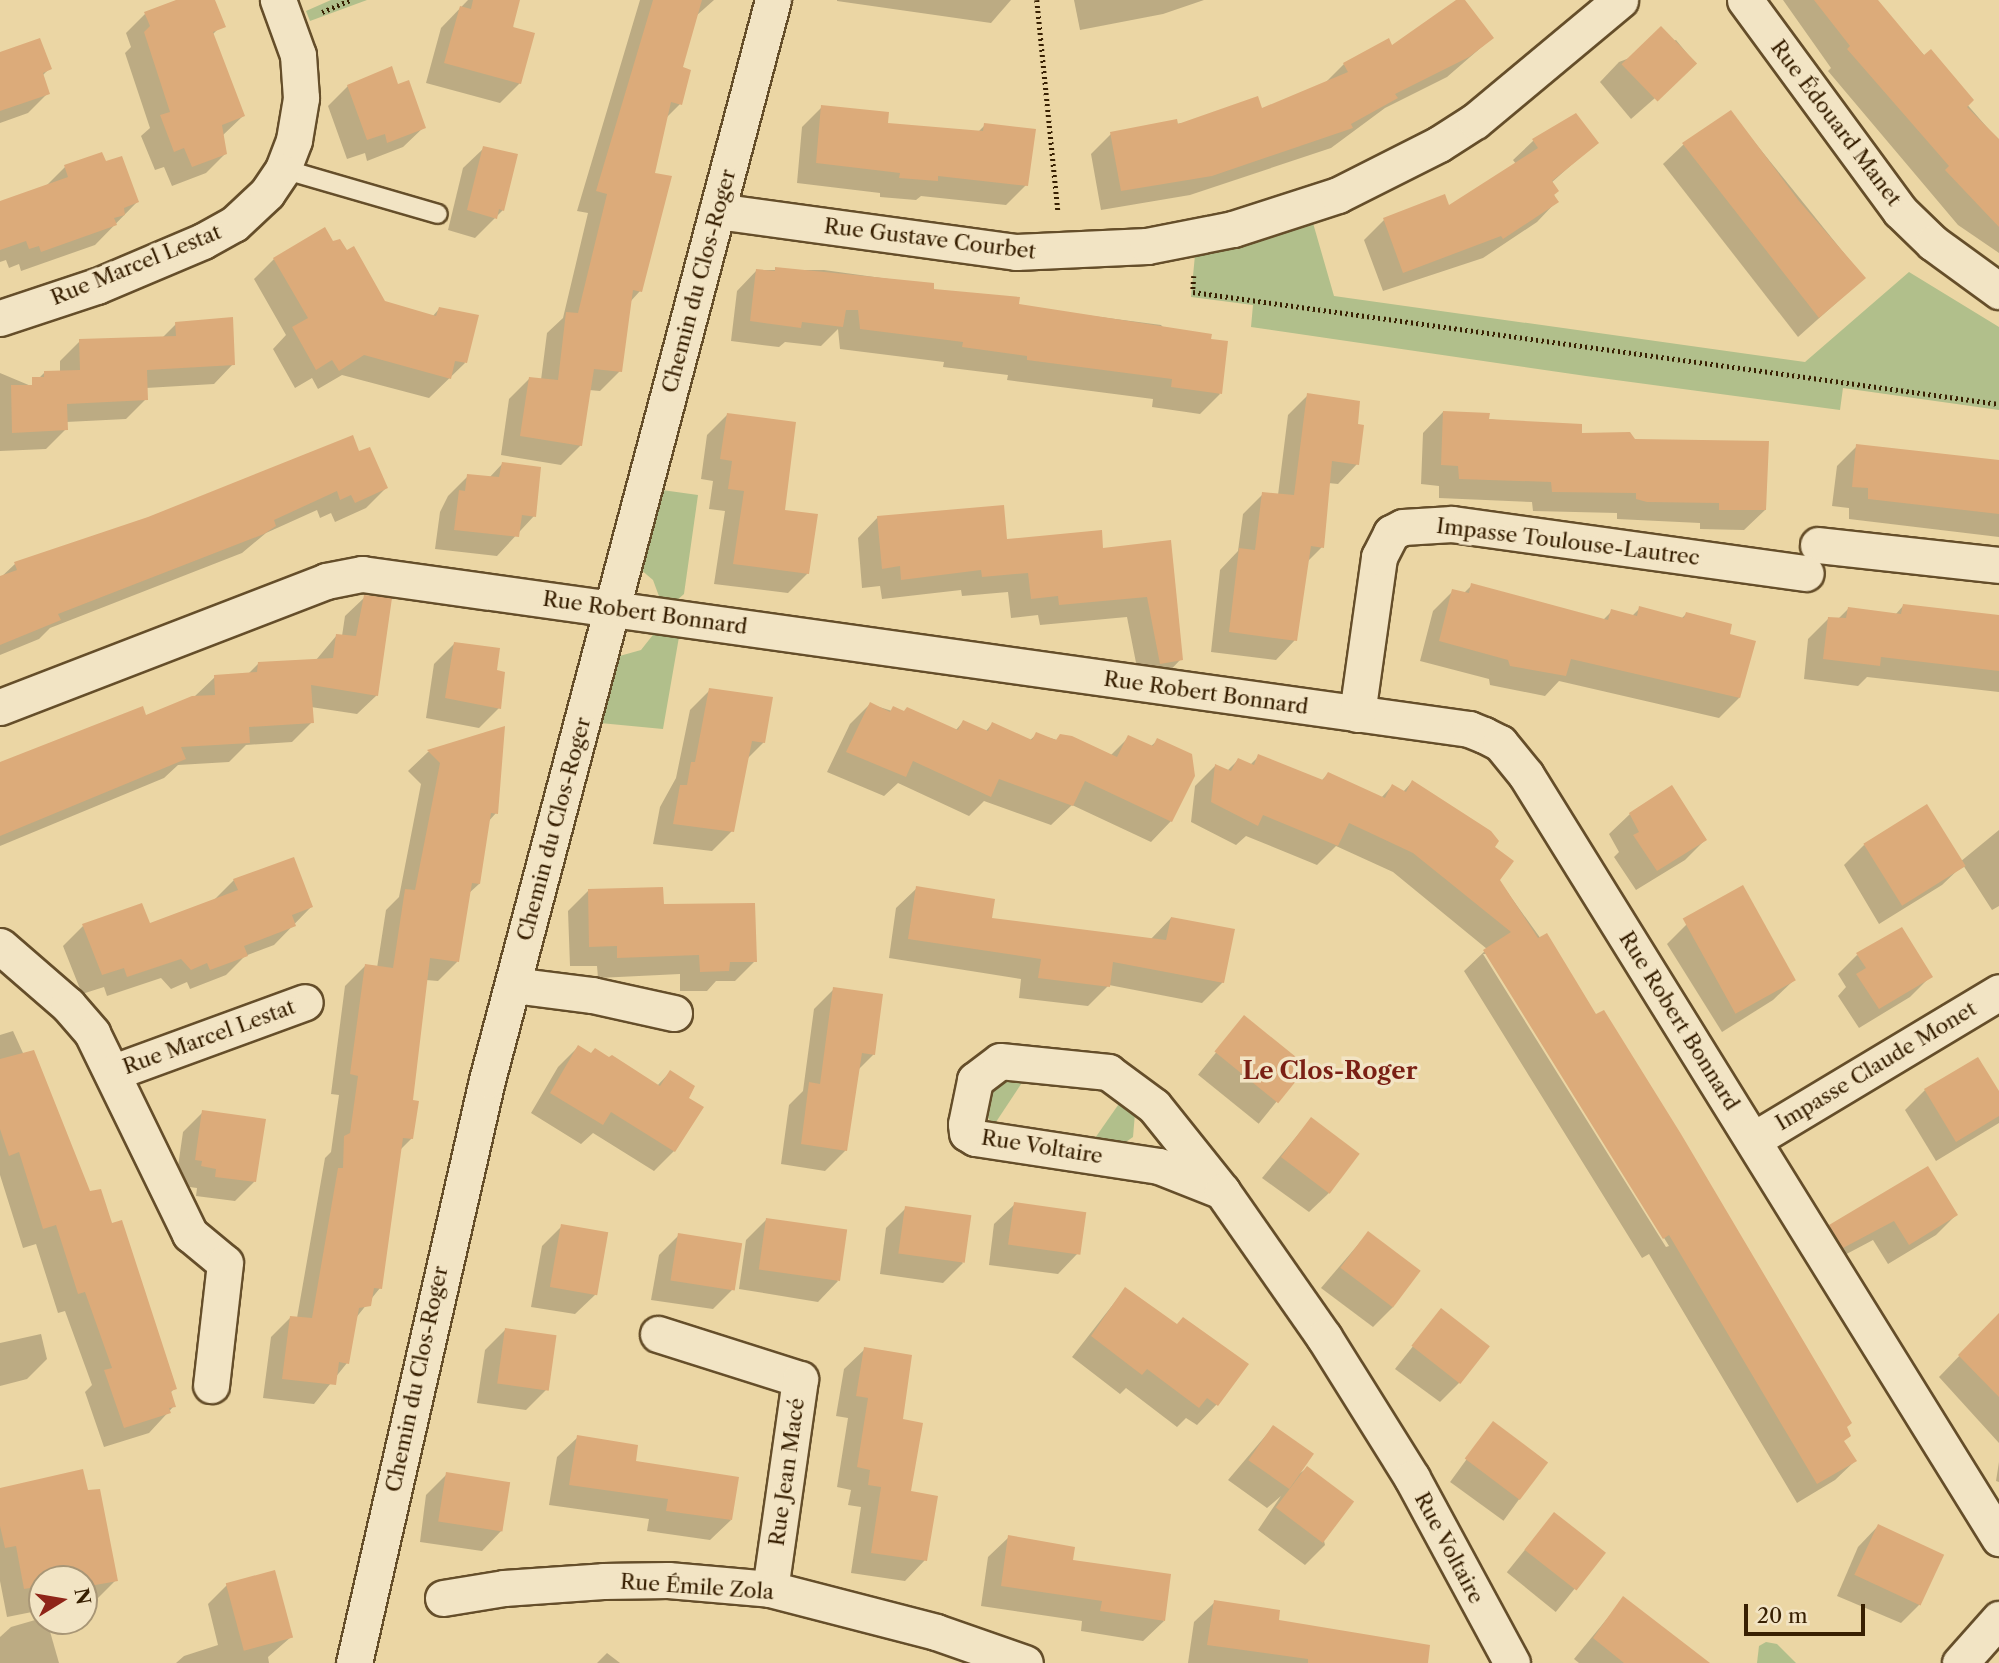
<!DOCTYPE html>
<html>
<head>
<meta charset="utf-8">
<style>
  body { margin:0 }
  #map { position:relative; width:1999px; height:1663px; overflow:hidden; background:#ebd6a4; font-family:"Libre Caslon Text",serif }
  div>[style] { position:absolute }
  .green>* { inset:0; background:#b1bf8b }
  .shadow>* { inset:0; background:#0003; transform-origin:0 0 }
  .building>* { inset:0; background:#dcab7a; transform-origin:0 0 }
  .path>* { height:4.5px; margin-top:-2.25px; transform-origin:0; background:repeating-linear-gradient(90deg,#382002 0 2px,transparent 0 5.5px) }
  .roads { filter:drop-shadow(2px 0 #654e2a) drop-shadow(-2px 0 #654e2a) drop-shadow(0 2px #654e2a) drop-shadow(0 -2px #654e2a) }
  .lane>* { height:18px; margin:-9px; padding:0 9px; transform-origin:9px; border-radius:9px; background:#f2e4c4 }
  .street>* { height:35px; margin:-17.5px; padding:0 17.5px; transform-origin:17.5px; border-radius:17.5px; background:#f2e4c4 }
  span { translate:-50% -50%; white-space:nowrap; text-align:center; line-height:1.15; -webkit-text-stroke:7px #f2e4c4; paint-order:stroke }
  .street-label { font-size:21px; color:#382002 }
  .quarter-label { font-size:24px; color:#7a1f14; font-weight:700 }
  .north { position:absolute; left:28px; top:1565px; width:70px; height:70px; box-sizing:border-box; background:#f2e4c4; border:2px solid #a89676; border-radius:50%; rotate:79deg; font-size:19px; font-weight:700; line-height:28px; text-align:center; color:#382002 }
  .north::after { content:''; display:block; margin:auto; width:24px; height:32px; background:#8f2418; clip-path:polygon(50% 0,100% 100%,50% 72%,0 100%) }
  .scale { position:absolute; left:1744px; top:1604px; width:121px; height:32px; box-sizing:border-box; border:4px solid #382002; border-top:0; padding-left:9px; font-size:21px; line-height:24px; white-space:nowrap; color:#382002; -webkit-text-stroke:5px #f2e4c4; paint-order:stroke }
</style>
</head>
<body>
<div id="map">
  <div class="green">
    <div style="clip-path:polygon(331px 0,367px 0,310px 21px,306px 11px)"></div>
    <div style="clip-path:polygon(1313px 223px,1334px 296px,1805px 362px,1909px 272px,1999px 327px,1999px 410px,1843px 388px,1840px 410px,1586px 376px,1251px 327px,1253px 305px,1191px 297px,1195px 255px)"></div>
    <div style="clip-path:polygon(662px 490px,698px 495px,684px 594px,676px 601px,660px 599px,653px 580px,640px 569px)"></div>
    <div style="clip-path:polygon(656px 631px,679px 637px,663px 729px,600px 723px,616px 657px,641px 650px)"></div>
    <div style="clip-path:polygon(1027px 1075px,994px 1125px,983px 1112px,982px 1096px,996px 1080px)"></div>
    <div style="clip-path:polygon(1123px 1098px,1135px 1113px,1133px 1137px,1120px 1146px,1093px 1141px)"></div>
    <div style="clip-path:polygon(1766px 1642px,1777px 1644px,1796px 1663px,1757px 1663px,1759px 1646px)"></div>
  </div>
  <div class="shadow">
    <div style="clip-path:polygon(181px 0,206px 0,218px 29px,212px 35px,243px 116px,222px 136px,226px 153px,206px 173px,172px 186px,164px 167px,155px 170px,141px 136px,150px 128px,125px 53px,131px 47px,126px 33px,145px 14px)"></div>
    <div style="clip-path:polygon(468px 0,510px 0,520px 83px,500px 103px,426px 83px,441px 28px)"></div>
    <div style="clip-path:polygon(640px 0,714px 0,696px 16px,681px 68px,680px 104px,665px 119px,652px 174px,640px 291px,630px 302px,620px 371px,600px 391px,589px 390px,581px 445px,561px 465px,501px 455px,509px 399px,529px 379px,541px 380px,547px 333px,563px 318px,588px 213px,577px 211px)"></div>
    <div style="clip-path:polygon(1011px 0,991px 23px,837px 1px,837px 0)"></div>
    <div style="clip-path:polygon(1074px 0,1204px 0,1163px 14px,1080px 30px)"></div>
    <div style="clip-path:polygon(1459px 0,1492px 38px,1447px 77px,1385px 108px,1331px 148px,1190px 195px,1101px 210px,1091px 154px,1111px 134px,1260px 111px,1325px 83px,1344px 64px,1391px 48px)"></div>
    <div style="clip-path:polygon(1783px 0,1876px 0,1999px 141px,1999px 253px,1958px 225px,1828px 71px,1831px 68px)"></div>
    <div style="clip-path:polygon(1676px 40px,1695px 63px,1631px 119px,1600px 82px,1619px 62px)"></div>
    <div style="clip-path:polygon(0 54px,50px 68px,42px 76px,48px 93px,28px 113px,0 123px)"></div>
    <div style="clip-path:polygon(348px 86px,397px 86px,424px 127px,403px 147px,367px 161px,365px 153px,347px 159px,328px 106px)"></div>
    <div style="clip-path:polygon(822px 107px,886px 125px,978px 132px,985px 125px,1026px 185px,1006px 205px,921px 196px,916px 200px,880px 197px,880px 193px,797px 183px,802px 127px)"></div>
    <div style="clip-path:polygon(1731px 113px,1864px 278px,1798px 337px,1663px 164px,1683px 145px)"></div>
    <div style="clip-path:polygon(1576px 115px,1596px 143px,1551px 183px,1556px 202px,1537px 222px,1483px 258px,1383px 291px,1364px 240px,1384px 220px,1448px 208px,1516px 164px,1513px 160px,1533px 141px)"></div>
    <div style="clip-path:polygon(484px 148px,503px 210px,475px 238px,448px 230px,463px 168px)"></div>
    <div style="clip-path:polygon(105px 163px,137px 202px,95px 245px,21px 271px,19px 264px,9px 268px,6px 260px,0 262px,0 204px,45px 187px,65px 167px)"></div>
    <div style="clip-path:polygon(332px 243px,383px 302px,432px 317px,439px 309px,465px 363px,429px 398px,342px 375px,318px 389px,312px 378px,295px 388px,273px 349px,286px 335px,254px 279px,274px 259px)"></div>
    <div style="clip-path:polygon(757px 270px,824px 270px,932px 285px,932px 290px,1017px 306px,1161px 325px,1220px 394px,1200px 414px,1152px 407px,1153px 399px,1007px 380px,1008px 375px,943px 367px,944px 362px,840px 349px,838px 329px,821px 346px,785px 342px,779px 347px,731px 341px,737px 291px)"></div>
    <div style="clip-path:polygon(176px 324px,233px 364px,214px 384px,146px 388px,146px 399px,126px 419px,66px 422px,66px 429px,46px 449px,0 451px,0 373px,31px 386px,45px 372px,60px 372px,60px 361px,80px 341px,162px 338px)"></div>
    <div style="clip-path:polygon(1308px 395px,1356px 426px,1357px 464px,1338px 484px,1328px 483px,1322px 547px,1307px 562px,1295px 640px,1276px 660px,1211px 652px,1220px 570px,1238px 551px,1243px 514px,1263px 494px,1278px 495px,1288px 415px)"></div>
    <div style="clip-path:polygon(1443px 412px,1634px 441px,1765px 510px,1744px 530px,1700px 529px,1700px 523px,1617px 519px,1617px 513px,1533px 511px,1532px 502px,1439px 498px,1439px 486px,1421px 484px,1423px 433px)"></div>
    <div style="clip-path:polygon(727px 415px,783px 512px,808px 573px,788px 593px,714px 584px,725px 511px,709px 509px,713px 481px,701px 479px,707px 435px)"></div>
    <div style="clip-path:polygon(1857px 446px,1999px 462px,1999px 537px,1849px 519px,1849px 508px,1832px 506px,1837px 466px)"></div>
    <div style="clip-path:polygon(358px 453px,386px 488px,366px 508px,335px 522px,331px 513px,320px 518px,317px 510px,266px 533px,242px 553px,50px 628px,39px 639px,0 655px,0 578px,15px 564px)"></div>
    <div style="clip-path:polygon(503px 463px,534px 516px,497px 556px,435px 549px,440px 512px,448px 496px,468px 476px,489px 478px)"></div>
    <div style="clip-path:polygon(878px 517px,1006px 541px,1102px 550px,1169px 542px,1181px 659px,1161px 680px,1140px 683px,1127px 617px,1040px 625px,1038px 615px,1011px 618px,1008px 592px,962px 596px,961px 590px,882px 599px,880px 586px,862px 588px,858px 538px)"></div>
    <div style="clip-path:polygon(1472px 585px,1603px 620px,1612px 611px,1631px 617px,1640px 608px,1681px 619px,1686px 614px,1728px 635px,1739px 698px,1719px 718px,1559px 681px,1545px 696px,1490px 685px,1489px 679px,1420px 661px,1433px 611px,1453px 591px,1464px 593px)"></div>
    <div style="clip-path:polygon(365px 597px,377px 695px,357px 714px,311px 707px,312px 722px,292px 742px,246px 745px,229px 762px,178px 765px,164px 778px,0 846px,0 764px,145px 717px,195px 696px,215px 677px,248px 674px,258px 664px,316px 660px,337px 635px,342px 636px,345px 616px)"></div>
    <div style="clip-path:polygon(1903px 606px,1999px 617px,1999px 692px,1867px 677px,1858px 686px,1804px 679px,1808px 639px,1829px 618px,1838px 619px,1848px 609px,1895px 615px)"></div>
    <div style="clip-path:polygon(454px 644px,495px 672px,499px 708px,479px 728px,426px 718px,434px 664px)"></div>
    <div style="clip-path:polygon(710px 690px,764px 742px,747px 759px,732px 831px,712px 851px,653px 844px,660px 807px,676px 778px,690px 710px)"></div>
    <div style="clip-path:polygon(870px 704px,955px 731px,963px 722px,985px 732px,992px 724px,1029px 741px,1037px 734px,1110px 756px,1129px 737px,1150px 747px,1158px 740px,1171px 821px,1151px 842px,1072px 805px,1051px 825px,984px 801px,969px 816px,898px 783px,884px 796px,827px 772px,850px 724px)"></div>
    <div style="clip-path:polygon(504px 728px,496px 813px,488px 822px,479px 884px,468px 894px,457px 962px,438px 981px,426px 980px,411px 1101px,412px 1138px,400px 1150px,380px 1288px,355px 1319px,347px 1363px,314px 1404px,263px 1398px,271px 1337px,291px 1317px,297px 1318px,325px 1158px,331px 1152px,339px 1095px,331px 1094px,345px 986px,365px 966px,377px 968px,386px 910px,399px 897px,421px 784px,408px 771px,428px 752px)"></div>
    <div style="clip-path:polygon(evenodd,1259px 756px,1321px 781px,1328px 774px,1381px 798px,1392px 786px,1403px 792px,1412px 782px,1493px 847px,1498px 879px,1596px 1016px,1845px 1428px,1843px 1442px,1855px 1461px,1835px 1480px,1797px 1503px,1649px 1254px,1642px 1258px,1464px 971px,1487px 949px,1393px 872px,1336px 846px,1317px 865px,1246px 836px,1236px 845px,1191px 822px,1195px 786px,1215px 766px,1227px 771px,1238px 760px,1250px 765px,1259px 756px,1483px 954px,1487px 954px,1669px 1246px,1666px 1247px,1483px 954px)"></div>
    <div style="clip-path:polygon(1630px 814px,1705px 840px,1685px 860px,1636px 890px,1614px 857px,1619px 852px,1609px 834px)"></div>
    <div style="clip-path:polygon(1999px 830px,1999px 906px,1992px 910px,1963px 865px,1942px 885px,1879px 924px,1844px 865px,1864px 845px,1960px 862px)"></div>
    <div style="clip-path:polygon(234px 880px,311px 907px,274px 945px,245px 956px,226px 975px,190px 989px,187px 982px,171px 989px,161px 978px,107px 996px,104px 987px,82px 994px,63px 946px,83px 926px,148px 925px,214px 900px)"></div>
    <div style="clip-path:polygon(917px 888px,990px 920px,1151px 939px,1171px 918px,1223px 982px,1202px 1003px,1109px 985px,1088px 1006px,1019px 998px,1021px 979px,889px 958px,896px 908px)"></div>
    <div style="clip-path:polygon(588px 891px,662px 906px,755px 961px,735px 981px,716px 981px,707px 991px,680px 991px,680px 974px,598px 978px,597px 966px,570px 966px,568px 911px)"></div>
    <div style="clip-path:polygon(1687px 924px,1794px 980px,1773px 1000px,1722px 1032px,1667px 944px)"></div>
    <div style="clip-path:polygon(1857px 955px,1930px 977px,1910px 997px,1859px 1028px,1838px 996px,1846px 987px,1838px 974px)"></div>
    <div style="clip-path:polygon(834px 989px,874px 1054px,857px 1071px,846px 1150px,825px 1171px,781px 1164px,789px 1105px,803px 1091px,814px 1009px)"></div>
    <div style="left:1244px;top:1018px;width:78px;height:73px;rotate:39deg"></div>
    <div style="clip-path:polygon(13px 1031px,175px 1388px,170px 1393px,174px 1406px,149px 1433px,104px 1447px,85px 1392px,92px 1385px,65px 1311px,58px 1313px,36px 1244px,23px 1248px,0 1175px,0 1035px)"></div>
    <div style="clip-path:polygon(578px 1047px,657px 1086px,670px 1072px,674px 1151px,654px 1171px,593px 1133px,581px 1144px,531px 1113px,558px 1067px)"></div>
    <div style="clip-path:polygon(1925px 1090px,1999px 1092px,1999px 1123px,1936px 1161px,1905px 1110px)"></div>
    <div style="clip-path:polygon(203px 1112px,255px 1181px,235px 1201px,196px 1196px,197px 1188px,182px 1186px,176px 1180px,183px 1132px)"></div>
    <div style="clip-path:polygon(1311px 1119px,1330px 1192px,1309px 1212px,1262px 1178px)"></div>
    <div style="clip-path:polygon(1927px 1168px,1956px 1215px,1936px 1235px,1888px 1264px,1873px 1240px,1822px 1267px,1810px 1247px,1830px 1227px)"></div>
    <div style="clip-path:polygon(1015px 1204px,1078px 1253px,1058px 1274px,989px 1265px,994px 1224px)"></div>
    <div style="clip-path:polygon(906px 1208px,963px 1263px,943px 1283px,880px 1274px,886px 1228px)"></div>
    <div style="clip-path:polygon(767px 1219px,838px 1281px,818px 1302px,739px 1289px,746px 1240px)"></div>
    <div style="clip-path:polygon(562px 1226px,596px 1294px,575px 1314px,531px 1307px,542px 1246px)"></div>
    <div style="clip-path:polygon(1368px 1233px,1393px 1307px,1373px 1327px,1321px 1288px)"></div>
    <div style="clip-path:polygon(679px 1235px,733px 1289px,713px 1309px,651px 1300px,659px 1255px)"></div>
    <div style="clip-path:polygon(1125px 1289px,1217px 1404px,1197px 1425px,1186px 1418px,1177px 1427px,1126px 1388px,1120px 1394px,1072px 1357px)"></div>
    <div style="clip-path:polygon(1441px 1311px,1460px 1382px,1440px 1402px,1395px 1369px)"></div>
    <div style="clip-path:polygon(1993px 1321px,1999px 1327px,1999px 1443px,1939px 1377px)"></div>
    <div style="clip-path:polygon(505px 1330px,546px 1390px,526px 1410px,477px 1403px,485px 1350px)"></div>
    <div style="clip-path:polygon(41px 1334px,47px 1359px,27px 1379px,0 1386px,0 1343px)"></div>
    <div style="clip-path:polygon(865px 1349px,901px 1420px,909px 1492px,925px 1560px,905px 1581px,851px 1573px,861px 1507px,848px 1505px,851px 1490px,837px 1487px,848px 1418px,836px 1416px,844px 1369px)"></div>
    <div style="left:1493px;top:1423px;width:66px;height:73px;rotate:36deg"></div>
    <div style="clip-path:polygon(1273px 1427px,1295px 1477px,1307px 1468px,1325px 1545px,1305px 1565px,1258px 1530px,1281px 1496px,1267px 1508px,1228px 1480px)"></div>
    <div style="clip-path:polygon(578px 1437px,634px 1462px,731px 1520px,710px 1540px,647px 1531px,649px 1519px,549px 1505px,557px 1457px)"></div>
    <div style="clip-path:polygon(1999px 1462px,1999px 1482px,1996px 1481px)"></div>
    <div style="clip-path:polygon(447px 1474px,502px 1530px,482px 1551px,420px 1542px,426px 1495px)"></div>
    <div style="clip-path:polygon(0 1490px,95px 1529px,116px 1580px,96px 1600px,84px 1602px,84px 1579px,42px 1579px,42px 1610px,7px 1617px,0 1581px)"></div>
    <div style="left:1554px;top:1514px;width:63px;height:75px;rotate:39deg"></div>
    <div style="clip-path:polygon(1878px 1526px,1921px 1603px,1901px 1623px,1837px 1596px,1858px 1547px)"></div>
    <div style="clip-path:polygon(1009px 1537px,1071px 1562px,1164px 1621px,1143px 1641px,1081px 1631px,1082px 1621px,981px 1606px,988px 1557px)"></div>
    <div style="clip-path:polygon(227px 1585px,291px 1637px,268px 1657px,269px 1663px,176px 1663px,184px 1656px,218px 1645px,208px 1604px)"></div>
    <div style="clip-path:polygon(1624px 1598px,1662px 1663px,1579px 1663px,1574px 1659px)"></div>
    <div style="clip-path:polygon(1215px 1602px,1277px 1621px,1373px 1663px,1188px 1663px,1194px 1622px)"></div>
    <div style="clip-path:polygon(42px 1618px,47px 1621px,59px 1663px,0 1663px,0 1637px,11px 1627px)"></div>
    <div style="clip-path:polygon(607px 1653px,620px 1663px,597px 1663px)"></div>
  </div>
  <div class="building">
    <div style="clip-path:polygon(176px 0,215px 0,226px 27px,213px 32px,245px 116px,222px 125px,227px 154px,192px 167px,184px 148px,174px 152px,160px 115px,170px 112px,144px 32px,150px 26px,144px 12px)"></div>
    <div style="clip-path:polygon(473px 0,520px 0,513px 27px,535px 33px,521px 84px,444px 63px,460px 6px,471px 9px)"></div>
    <div style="clip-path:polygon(653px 0,702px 0,683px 67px,691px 70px,682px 105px,671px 102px,655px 173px,672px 176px,642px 292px,633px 290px,622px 372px,594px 369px,582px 446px,520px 436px,529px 377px,558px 380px,566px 312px,578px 313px,607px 194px,596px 191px)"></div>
    <div style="clip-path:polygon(1456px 0,1465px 0,1494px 38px,1469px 57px,1395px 94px,1398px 98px,1351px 124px,1353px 128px,1212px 176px,1121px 191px,1110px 132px,1177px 119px,1178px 124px,1258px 96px,1262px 108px,1348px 72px,1343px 63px,1389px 38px,1392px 45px)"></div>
    <div style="clip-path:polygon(1814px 0,1878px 0,1924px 55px,1931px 49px,1974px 100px,1967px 107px,1999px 139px,1999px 227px,1945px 170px,1949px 166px,1847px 49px,1850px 46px)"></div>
    <div style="left:1661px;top:26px;width:52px;height:55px;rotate:46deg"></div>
    <div style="clip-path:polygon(40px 38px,52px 69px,43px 73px,50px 94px,0 111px,0 52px)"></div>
    <div style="clip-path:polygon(392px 66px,398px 84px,409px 80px,426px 128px,387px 143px,385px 134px,367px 140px,347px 85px)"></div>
    <div style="clip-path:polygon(821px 105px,889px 112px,888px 123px,983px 131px,984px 123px,1036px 129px,1028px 186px,938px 176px,938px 181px,899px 178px,900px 173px,816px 163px)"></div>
    <div style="clip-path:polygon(1731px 110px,1799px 201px,1866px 278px,1819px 318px,1682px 143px)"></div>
    <div style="clip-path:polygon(1576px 113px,1599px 143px,1552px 181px,1559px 191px,1554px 195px,1559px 202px,1503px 239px,1501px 236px,1403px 273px,1383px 218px,1445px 194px,1449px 205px,1538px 148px,1532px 139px)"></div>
    <div style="clip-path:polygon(483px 146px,518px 154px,504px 211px,499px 209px,497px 219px,467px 210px)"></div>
    <div style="clip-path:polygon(102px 152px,106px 161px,122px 156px,139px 202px,124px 208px,125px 215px,114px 218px,117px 225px,41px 252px,39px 246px,29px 249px,26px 241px,0 250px,0 201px,68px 177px,64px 165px)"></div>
    <div style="clip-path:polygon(325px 227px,333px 241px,340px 239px,347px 250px,354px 246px,385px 301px,436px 316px,439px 307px,479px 315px,467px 363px,455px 361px,451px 379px,364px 355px,339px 371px,332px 360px,316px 370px,292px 327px,308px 318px,273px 258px)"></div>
    <div style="clip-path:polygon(775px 267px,934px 283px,934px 289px,1020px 297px,1019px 304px,1212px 334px,1211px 339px,1228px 341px,1222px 394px,1171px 387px,1172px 379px,1027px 360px,1027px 356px,962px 347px,963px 342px,860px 329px,858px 310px,846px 310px,843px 327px,802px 322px,801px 328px,750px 321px,756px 269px,775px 271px)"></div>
    <div style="clip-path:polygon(233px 317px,235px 365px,147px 370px,148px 400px,67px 404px,68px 430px,12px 433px,11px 385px,32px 385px,32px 377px,44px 377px,44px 371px,80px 370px,79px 339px,176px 336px,175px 322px)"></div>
    <div style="clip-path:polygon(1307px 393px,1360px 401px,1358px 424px,1364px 425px,1359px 465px,1332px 461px,1324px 548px,1311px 546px,1297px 641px,1229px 632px,1239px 548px,1255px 550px,1262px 492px,1294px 495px)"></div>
    <div style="clip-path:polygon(1443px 411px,1490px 413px,1489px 419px,1582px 424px,1582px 433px,1630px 432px,1635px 439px,1769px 441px,1766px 510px,1719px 510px,1719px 503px,1647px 502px,1636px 499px,1636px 493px,1552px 492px,1551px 482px,1459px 479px,1458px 466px,1441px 465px)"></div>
    <div style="clip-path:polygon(727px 413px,796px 422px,785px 510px,818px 514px,809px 574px,733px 564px,744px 491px,728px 489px,732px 461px,720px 459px)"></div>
    <div style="clip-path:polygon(353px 435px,359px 451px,370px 447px,388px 488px,355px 503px,351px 495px,340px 500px,337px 491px,274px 520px,276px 526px,264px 534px,58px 614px,61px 620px,0 645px,0 576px,17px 570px,14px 562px,148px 517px)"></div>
    <div style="clip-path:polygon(1856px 444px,1999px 460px,1999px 514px,1868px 499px,1868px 488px,1852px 487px)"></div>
    <div style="clip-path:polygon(502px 462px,541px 467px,536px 517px,522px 515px,519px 537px,454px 530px,459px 490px,465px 491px,467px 474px,499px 477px)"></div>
    <div style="clip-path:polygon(1004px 505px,1007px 539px,1102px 530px,1103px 548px,1171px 540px,1183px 660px,1160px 664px,1147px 597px,1059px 605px,1058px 596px,1031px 599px,1028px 573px,982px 577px,981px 570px,901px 580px,900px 566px,882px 569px,877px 516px)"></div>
    <div style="clip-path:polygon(1471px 583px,1608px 620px,1611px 609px,1637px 616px,1639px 606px,1684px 618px,1686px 612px,1732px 624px,1730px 634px,1756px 641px,1740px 698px,1571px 659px,1566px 676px,1510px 666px,1508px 660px,1439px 641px,1452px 589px,1469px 593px)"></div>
    <div style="clip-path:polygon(364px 595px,392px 598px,378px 696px,311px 685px,314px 723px,249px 727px,250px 743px,181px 747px,186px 759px,0 836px,0 762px,143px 706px,146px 715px,192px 696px,215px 695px,214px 675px,257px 672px,258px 662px,333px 658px,336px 634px,356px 636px)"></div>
    <div style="clip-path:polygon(1903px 604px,1999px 615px,1999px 671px,1881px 657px,1880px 666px,1823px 659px,1828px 617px,1846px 618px,1848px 607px,1901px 614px)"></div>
    <div style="clip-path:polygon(454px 642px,500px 648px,497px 670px,505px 672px,501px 709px,445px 698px)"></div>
    <div style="clip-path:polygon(709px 688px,773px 697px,765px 743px,752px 741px,734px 832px,673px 824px,680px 785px,687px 785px,691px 762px,695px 762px)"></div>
    <div style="clip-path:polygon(870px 702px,890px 712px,893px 706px,904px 711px,907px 707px,958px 730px,963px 720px,988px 731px,992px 722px,1032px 740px,1036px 732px,1056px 740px,1060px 734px,1072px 736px,1117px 757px,1128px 735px,1153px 746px,1157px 738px,1192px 754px,1195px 776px,1172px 822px,1085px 781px,1073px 806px,999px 779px,991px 797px,913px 761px,906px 777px,846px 752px)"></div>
    <div style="clip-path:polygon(505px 726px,498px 814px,491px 813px,480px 884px,472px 883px,459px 962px,430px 958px,413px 1100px,419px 1101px,413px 1139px,403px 1138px,382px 1289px,374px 1288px,371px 1306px,359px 1308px,349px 1364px,339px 1362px,336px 1385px,282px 1379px,290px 1316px,312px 1318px,338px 1168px,343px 1168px,344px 1136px,350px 1133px,358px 1076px,350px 1074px,365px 964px,393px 968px,405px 889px,415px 890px,440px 763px,427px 750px)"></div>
    <div style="clip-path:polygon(1258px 754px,1323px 780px,1328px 772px,1385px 798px,1392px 784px,1406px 792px,1412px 780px,1491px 831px,1499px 841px,1495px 847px,1514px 861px,1500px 880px,1538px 938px,1547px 933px,1596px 1014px,1604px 1010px,1681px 1134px,1852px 1423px,1847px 1427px,1851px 1436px,1844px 1441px,1857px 1461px,1817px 1484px,1669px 1235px,1663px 1239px,1483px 950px,1511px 932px,1413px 853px,1349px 823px,1338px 846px,1263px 815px,1258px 826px,1211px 802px,1215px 764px,1231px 771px,1238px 758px,1254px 765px)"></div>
    <div style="clip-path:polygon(1672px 785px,1707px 840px,1657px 871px,1633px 835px,1639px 832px,1629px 813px)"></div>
    <div style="left:1927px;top:804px;width:73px;height:75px;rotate:58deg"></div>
    <div style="clip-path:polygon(294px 857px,313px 907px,292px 915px,296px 926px,244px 946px,248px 956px,210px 970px,207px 963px,191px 970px,181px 959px,127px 977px,124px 968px,102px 975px,82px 924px,142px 903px,150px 923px,238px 890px,233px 879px)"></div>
    <div style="left:1743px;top:885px;width:109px;height:69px;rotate:61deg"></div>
    <div style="clip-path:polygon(916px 886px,995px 899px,992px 918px,1166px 940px,1171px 917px,1235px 929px,1224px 983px,1113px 962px,1110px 987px,1038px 978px,1041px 959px,908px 939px)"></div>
    <div style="clip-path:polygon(663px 887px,664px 904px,755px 903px,757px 962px,730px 962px,729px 971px,700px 972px,699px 955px,617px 958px,617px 946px,589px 947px,588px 889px)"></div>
    <div style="clip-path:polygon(1902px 927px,1933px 977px,1879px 1009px,1856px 974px,1866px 968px,1856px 953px)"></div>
    <div style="clip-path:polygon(833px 987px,883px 994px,875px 1055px,862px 1053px,847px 1151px,801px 1144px,809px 1082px,820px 1084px)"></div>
    <div style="left:1244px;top:1015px;width:82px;height:47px;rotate:39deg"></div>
    <div style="clip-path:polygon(578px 1045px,591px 1053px,595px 1048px,609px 1057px,612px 1055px,660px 1086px,670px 1070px,695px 1086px,689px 1098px,704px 1107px,675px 1152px,611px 1112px,603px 1125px,550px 1093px)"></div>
    <div style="clip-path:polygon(34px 1050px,90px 1191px,101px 1189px,112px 1223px,122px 1220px,177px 1389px,171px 1391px,176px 1407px,169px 1408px,171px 1413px,124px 1428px,104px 1370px,112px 1368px,85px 1292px,78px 1294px,56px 1225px,43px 1229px,19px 1152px,9px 1156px,0 1129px,0 1059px)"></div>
    <div style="clip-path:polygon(1978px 1057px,1999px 1091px,1999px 1116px,1956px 1142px,1924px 1089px)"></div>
    <div style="clip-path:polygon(202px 1110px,266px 1119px,256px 1182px,215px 1177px,216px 1169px,201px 1166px,202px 1161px,195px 1160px)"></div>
    <div style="left:1311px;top:1117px;width:61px;height:50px;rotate:37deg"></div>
    <div style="clip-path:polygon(1928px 1166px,1958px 1215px,1909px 1245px,1894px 1221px,1843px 1248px,1829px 1225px)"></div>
    <div style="left:1014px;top:1202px;width:73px;height:43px;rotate:8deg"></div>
    <div style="left:905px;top:1206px;width:67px;height:48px;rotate:8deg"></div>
    <div style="left:766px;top:1218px;width:82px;height:52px;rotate:8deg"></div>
    <div style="left:561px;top:1224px;width:48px;height:64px;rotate:10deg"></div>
    <div style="left:1368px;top:1231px;width:66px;height:46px;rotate:37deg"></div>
    <div style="left:678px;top:1233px;width:65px;height:48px;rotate:9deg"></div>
    <div style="clip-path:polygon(1125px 1287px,1177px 1324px,1183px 1317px,1249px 1364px,1218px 1406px,1207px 1398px,1199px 1408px,1147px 1369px,1142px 1375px,1091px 1336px)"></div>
    <div style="left:1441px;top:1308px;width:62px;height:48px;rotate:38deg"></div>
    <div style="clip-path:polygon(1999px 1313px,1999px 1397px,1958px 1355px)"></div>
    <div style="left:505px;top:1328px;width:52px;height:56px;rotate:8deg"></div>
    <div style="clip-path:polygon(864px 1347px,912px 1355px,903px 1419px,923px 1423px,911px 1491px,938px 1496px,927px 1561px,871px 1553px,881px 1487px,868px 1485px,870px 1470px,857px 1467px,868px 1398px,856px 1396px)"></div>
    <div style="left:1493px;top:1421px;width:69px;height:47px;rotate:37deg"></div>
    <div style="left:1273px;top:1425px;width:50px;height:43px;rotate:35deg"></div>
    <div style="clip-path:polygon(577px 1435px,638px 1445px,636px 1461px,739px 1477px,732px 1520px,666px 1511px,668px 1499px,569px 1485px)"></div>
    <div style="left:1307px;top:1466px;width:59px;height:52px;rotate:37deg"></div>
    <div style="clip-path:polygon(83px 1469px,88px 1490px,100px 1489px,118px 1581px,84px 1587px,84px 1579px,42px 1579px,42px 1586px,24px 1589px,16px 1546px,5px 1548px,0 1526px,0 1488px)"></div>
    <div style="left:446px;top:1472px;width:65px;height:50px;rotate:9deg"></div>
    <div style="left:1554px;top:1512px;width:66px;height:48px;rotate:38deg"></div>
    <div style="left:1878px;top:1524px;width:73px;height:56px;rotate:25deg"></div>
    <div style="clip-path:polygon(1008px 1535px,1075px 1547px,1073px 1560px,1171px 1574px,1165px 1621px,1100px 1611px,1102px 1601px,1001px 1586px)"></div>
    <div style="left:275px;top:1570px;width:70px;height:51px;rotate:75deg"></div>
    <div style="clip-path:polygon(1623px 1596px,1710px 1663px,1624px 1663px,1593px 1638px)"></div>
    <div style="clip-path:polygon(1214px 1600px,1280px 1610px,1279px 1620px,1430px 1645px,1428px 1663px,1308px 1663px,1308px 1659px,1207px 1645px)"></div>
  </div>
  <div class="path">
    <div style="left:1037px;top:0;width:213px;rotate:84.3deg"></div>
    <div style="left:322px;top:12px;width:30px;rotate:-23deg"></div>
    <div style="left:1194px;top:276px;width:16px;rotate:94deg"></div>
    <div style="left:1193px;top:292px;width:814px;rotate:7.91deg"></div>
  </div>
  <div class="roads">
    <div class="lane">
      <div style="left:283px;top:169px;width:161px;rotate:16.2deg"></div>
    </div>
    <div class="street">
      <div style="left:1745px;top:0;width:262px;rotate:53.7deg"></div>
      <div style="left:1900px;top:211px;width:46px;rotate:44.1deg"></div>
      <div style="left:1933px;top:243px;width:82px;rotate:36deg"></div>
      <div style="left:717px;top:211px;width:302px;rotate:7.8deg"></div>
      <div style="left:1016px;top:252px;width:131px;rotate:-2.6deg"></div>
      <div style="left:1147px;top:246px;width:88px;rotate:-11.2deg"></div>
      <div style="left:1233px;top:229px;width:110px;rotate:-17.9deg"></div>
      <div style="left:1338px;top:195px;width:113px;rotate:-26.8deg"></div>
      <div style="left:1439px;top:144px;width:43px;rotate:-32.6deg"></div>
      <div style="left:1475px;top:121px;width:189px;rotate:-39.8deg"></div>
      <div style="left:0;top:318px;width:102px;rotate:-18.3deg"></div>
      <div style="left:97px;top:286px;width:115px;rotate:-23deg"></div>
      <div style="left:203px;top:241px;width:35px;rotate:-29deg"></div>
      <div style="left:234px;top:224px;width:45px;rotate:-43.2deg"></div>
      <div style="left:267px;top:193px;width:29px;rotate:-56deg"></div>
      <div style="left:283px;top:169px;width:31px;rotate:-69deg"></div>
      <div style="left:294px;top:140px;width:43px;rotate:-80.5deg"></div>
      <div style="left:301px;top:98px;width:43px;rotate:-94deg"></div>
      <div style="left:298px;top:55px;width:59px;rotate:-110deg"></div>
      <div style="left:1818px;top:545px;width:182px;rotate:6.3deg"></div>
      <div style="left:0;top:707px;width:350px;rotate:-21.1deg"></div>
      <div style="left:326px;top:581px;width:37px;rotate:-11deg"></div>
      <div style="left:362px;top:574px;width:1118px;rotate:7.97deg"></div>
      <div style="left:1469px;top:729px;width:16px;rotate:22deg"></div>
      <div style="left:1484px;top:735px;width:18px;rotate:27deg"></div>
      <div style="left:1500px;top:743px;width:41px;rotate:50.9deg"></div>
      <div style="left:1526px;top:775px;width:898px;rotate:58.2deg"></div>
      <div style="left:1357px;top:714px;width:159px;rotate:-82deg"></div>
      <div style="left:1379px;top:557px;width:27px;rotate:-63deg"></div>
      <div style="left:1391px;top:533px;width:13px;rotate:-27deg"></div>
      <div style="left:1403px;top:527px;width:49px;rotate:-3.5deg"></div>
      <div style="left:1452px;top:524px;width:357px;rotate:7.9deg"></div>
      <div style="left:0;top:946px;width:90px;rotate:40.9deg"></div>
      <div style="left:68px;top:1005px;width:37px;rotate:49deg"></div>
      <div style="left:92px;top:1033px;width:224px;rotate:64deg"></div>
      <div style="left:190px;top:1234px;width:45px;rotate:39.6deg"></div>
      <div style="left:225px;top:1263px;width:123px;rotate:96.5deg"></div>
      <div style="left:513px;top:985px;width:80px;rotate:7.2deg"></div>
      <div style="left:592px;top:995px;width:84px;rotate:12.4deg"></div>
      <div style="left:114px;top:1072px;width:203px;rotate:-20.1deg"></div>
      <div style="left:1753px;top:1140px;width:287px;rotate:-31deg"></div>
      <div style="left:1222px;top:1191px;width:68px;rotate:-158.4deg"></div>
      <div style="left:1159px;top:1166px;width:186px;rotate:-171.3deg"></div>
      <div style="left:975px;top:1138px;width:9px;rotate:-148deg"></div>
      <div style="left:967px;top:1133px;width:9px;rotate:-96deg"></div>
      <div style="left:966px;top:1124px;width:45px;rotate:-78.4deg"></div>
      <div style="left:975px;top:1080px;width:31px;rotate:-37deg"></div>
      <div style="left:1000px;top:1061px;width:109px;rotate:5.8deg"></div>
      <div style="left:1108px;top:1072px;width:57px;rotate:36.5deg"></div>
      <div style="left:1154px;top:1106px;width:109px;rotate:51.3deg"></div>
      <div style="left:1222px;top:1191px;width:178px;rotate:55.1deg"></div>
      <div style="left:1324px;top:1337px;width:166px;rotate:58deg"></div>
      <div style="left:1412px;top:1478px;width:210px;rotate:61.6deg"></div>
      <div style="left:658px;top:1334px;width:149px;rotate:17.6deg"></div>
      <div style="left:800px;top:1379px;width:212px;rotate:98.1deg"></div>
      <div style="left:443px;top:1598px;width:62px;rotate:-9.3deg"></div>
      <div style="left:504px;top:1588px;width:99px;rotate:-4deg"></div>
      <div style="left:603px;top:1581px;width:65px;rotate:-0.9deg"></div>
      <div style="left:668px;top:1580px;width:102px;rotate:5deg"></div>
      <div style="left:770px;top:1589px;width:171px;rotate:14.5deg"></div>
      <div style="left:936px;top:1632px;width:94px;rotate:19.2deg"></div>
      <div style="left:354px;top:1663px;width:598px;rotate:-77.15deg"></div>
      <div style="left:487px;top:1080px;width:1117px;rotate:-75.17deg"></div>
      <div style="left:1960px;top:1663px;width:59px;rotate:-48.4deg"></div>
    </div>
  </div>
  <div class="street-label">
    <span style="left:1836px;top:123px;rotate:53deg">Rue Édouard Manet</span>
    <span style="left:930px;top:239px;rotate:7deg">Rue Gustave Courbet</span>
    <span style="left:136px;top:265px;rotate:-22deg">Rue Marcel Lestat</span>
    <span style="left:699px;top:281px;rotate:-75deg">Chemin du Clos-Roger</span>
    <span style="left:1568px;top:542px;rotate:7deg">Impasse Toulouse-Lautrec</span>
    <span style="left:645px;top:613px;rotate:8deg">Rue Robert Bonnard</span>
    <span style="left:1206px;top:693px;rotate:8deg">Rue Robert Bonnard</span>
    <span style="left:554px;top:829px;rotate:-75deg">Chemin du Clos-Roger</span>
    <span style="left:1679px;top:1021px;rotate:58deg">Rue Robert Bonnard</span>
    <span style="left:209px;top:1037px;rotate:-20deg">Rue Marcel Lestat</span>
    <span style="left:1876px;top:1066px;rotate:-31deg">Impasse Claude Monet</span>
    <span style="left:1042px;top:1147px;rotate:9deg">Rue Voltaire</span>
    <span style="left:417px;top:1379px;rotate:-78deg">Chemin du Clos-Roger</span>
    <span style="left:787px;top:1472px;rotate:-82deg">Rue Jean Macé</span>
    <span style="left:1449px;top:1548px;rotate:62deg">Rue Voltaire</span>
    <span style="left:697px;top:1587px;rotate:4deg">Rue Émile Zola</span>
  </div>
  <div class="quarter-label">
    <span style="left:1330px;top:1071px">Le Clos-Roger</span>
  </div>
  <div class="north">N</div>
  <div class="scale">20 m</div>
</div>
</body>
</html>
